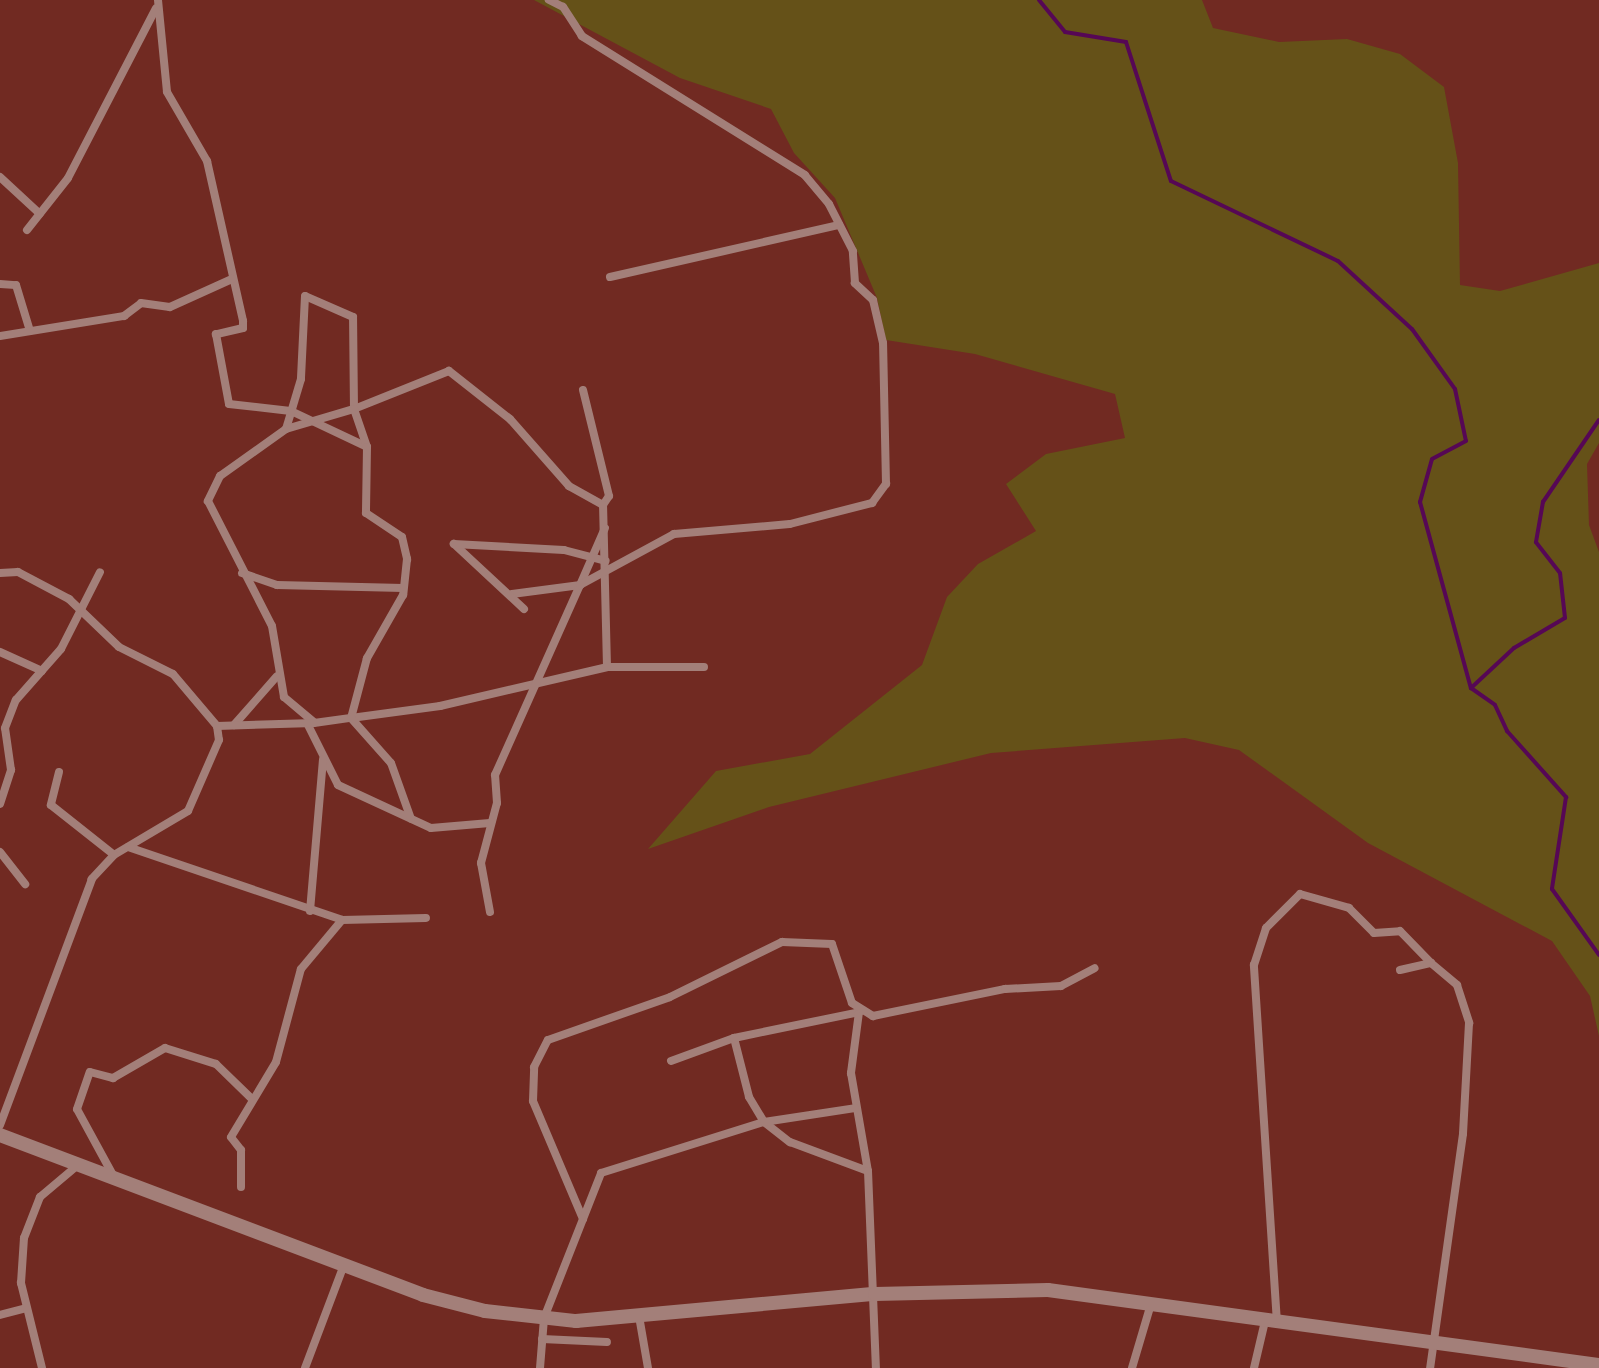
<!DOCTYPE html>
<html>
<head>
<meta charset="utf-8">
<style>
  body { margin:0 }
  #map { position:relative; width:1599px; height:1368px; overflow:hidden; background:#712a22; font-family:"Noto Sans",sans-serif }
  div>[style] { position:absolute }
  .green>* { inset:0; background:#655118 }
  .stream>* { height:4px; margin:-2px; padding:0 2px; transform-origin:2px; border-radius:2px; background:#560755 }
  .minor>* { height:8px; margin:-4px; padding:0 4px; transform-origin:4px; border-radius:4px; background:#a37f79 }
  .tertiary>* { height:14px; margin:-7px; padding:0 7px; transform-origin:7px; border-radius:7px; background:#a37f79 }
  span { translate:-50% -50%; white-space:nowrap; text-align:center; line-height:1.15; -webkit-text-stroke:7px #641f18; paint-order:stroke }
</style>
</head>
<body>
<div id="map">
  <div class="green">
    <div style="clip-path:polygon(534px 0,1202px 0,1213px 28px,1279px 42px,1347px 39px,1400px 54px,1444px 87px,1458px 163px,1460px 285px,1500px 291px,1599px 263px,1599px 443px,1587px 464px,1589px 525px,1599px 552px,1599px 1036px,1590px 996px,1552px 941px,1368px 843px,1239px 750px,1185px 738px,991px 753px,769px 807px,648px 849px,716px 771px,810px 754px,922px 665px,947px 597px,978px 564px,1036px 531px,1006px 484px,1046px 454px,1125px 438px,1115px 394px,975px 354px,886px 340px,877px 298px,835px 198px,794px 153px,771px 109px,680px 78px)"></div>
  </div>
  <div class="stream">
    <div style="left:1039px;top:0;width:41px;rotate:50.9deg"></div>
    <div style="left:1065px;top:32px;width:62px;rotate:9.3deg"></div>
    <div style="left:1126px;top:42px;width:146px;rotate:72.1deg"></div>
    <div style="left:1171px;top:181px;width:185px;rotate:25.6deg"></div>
    <div style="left:1338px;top:261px;width:100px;rotate:42.6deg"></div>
    <div style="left:1412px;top:329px;width:74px;rotate:54.4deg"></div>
    <div style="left:1455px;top:389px;width:53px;rotate:78.1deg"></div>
    <div style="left:1466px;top:441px;width:38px;rotate:152deg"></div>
    <div style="left:1432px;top:459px;width:45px;rotate:105.6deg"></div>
    <div style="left:1420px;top:502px;width:193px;rotate:74.7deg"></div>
    <div style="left:1471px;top:688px;width:29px;rotate:35deg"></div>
    <div style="left:1495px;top:705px;width:29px;rotate:65deg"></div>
    <div style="left:1507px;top:731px;width:89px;rotate:48.2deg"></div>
    <div style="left:1566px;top:797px;width:93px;rotate:98.7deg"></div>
    <div style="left:1552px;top:889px;width:81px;rotate:54.5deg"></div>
    <div style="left:1471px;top:688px;width:59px;rotate:-42.9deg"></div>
    <div style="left:1514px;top:648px;width:59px;rotate:-30.5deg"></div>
    <div style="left:1565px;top:618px;width:45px;rotate:-96.3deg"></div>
    <div style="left:1560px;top:573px;width:39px;rotate:-128deg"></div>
    <div style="left:1536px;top:542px;width:41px;rotate:-80.1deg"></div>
    <div style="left:1543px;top:502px;width:99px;rotate:-55.7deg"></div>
  </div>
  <div class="minor">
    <div style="left:158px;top:0;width:92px;rotate:84.4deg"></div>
    <div style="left:167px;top:92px;width:80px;rotate:59.9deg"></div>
    <div style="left:207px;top:161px;width:164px;rotate:77.3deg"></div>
    <div style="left:243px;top:321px;width:7px;rotate:90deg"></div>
    <div style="left:243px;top:328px;width:28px;rotate:167deg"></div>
    <div style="left:216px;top:334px;width:71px;rotate:79.5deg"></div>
    <div style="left:229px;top:404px;width:62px;rotate:6.4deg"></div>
    <div style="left:291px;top:411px;width:84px;rotate:25.3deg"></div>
    <div style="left:0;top:177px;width:54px;rotate:42.8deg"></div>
    <div style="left:27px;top:230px;width:66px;rotate:-51.7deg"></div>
    <div style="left:68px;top:178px;width:191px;rotate:-62.6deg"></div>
    <div style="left:610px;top:277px;width:235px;rotate:-12.8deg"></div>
    <div style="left:0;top:284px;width:16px;rotate:4deg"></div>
    <div style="left:16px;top:285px;width:48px;rotate:73.1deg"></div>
    <div style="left:0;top:336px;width:126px;rotate:-9.2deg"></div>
    <div style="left:124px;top:316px;width:21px;rotate:-37deg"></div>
    <div style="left:141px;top:303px;width:29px;rotate:8deg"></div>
    <div style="left:170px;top:307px;width:68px;rotate:-24.3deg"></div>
    <div style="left:583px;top:390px;width:109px;rotate:76.2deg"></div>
    <div style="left:609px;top:496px;width:11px;rotate:124deg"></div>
    <div style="left:286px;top:429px;width:81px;rotate:144.5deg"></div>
    <div style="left:220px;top:476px;width:28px;rotate:116deg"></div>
    <div style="left:208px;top:501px;width:140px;rotate:62.9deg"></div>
    <div style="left:272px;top:626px;width:72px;rotate:80.4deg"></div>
    <div style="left:284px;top:697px;width:39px;rotate:40deg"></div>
    <div style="left:0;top:573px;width:18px;rotate:-3deg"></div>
    <div style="left:18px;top:572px;width:58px;rotate:27.9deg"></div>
    <div style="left:69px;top:599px;width:69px;rotate:43.8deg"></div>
    <div style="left:119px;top:647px;width:60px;rotate:26.6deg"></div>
    <div style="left:173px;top:674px;width:68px;rotate:49.8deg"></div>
    <div style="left:217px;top:726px;width:14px;rotate:82deg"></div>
    <div style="left:219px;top:740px;width:77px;rotate:113.6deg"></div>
    <div style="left:188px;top:811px;width:86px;rotate:149.3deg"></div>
    <div style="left:114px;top:855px;width:33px;rotate:133deg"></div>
    <div style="left:92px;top:879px;width:263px;rotate:110.5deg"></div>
    <div style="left:242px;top:573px;width:37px;rotate:19deg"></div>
    <div style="left:277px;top:585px;width:126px;rotate:1.4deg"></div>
    <div style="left:512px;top:594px;width:69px;rotate:-7.5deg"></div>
    <div style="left:580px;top:585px;width:62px;rotate:-66.3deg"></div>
    <div style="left:524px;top:609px;width:96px;rotate:-137.1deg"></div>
    <div style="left:454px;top:544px;width:110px;rotate:3.1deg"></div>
    <div style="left:564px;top:550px;width:43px;rotate:14.7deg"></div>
    <div style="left:0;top:652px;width:46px;rotate:24.3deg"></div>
    <div style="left:607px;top:667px;width:97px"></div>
    <div style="left:307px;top:723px;width:69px;rotate:63.4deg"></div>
    <div style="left:338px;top:785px;width:102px;rotate:24.8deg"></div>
    <div style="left:431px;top:828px;width:59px;rotate:-4.8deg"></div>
    <div style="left:234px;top:725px;width:65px;rotate:-48.7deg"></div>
    <div style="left:217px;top:726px;width:97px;rotate:-1.8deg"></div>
    <div style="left:314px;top:723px;width:37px;rotate:-8deg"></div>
    <div style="left:351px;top:718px;width:90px;rotate:-7.7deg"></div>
    <div style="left:440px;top:706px;width:171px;rotate:-13.1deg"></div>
    <div style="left:607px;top:667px;width:162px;rotate:-91.4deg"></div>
    <div style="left:603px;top:505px;width:39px;rotate:-151deg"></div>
    <div style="left:569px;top:486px;width:89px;rotate:-131.4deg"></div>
    <div style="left:510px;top:419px;width:78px;rotate:-141.8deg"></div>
    <div style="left:449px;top:371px;width:102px;rotate:158.2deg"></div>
    <div style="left:354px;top:409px;width:92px;rotate:-90.6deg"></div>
    <div style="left:353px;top:317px;width:52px;rotate:-156.4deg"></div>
    <div style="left:305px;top:296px;width:83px;rotate:92.8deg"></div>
    <div style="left:301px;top:379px;width:52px;rotate:106.7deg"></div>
    <div style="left:286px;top:429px;width:71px;rotate:-16.4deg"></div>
    <div style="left:354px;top:409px;width:40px;rotate:71.1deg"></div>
    <div style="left:367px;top:447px;width:66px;rotate:90.9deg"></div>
    <div style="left:366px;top:513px;width:43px;rotate:33.7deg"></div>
    <div style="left:402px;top:537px;width:23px;rotate:77deg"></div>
    <div style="left:407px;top:559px;width:36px;rotate:96deg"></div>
    <div style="left:403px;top:595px;width:73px;rotate:119.7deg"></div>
    <div style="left:367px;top:658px;width:62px;rotate:104.9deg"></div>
    <div style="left:351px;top:718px;width:60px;rotate:48.4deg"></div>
    <div style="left:391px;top:763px;width:59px;rotate:70.3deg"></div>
    <div style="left:59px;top:772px;width:34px;rotate:104deg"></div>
    <div style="left:51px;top:805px;width:80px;rotate:38.4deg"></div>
    <div style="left:0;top:804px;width:36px;rotate:-72deg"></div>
    <div style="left:11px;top:770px;width:42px;rotate:-98.1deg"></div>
    <div style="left:5px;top:728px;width:30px;rotate:-69deg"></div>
    <div style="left:16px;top:700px;width:68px;rotate:-48.6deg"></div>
    <div style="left:61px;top:649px;width:86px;rotate:-63.1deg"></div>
    <div style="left:128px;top:847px;width:226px;rotate:18.8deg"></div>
    <div style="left:342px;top:920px;width:84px;rotate:-1.4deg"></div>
    <div style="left:0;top:852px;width:41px;rotate:52deg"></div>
    <div style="left:310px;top:911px;width:152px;rotate:-85.1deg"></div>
    <div style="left:490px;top:912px;width:50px;rotate:-100.4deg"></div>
    <div style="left:481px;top:863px;width:62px;rotate:-75.1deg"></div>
    <div style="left:497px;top:803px;width:28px;rotate:-94deg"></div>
    <div style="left:495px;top:775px;width:208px;rotate:-65.9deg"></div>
    <div style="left:580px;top:585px;width:107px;rotate:-28.5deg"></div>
    <div style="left:674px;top:534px;width:116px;rotate:-4.9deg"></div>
    <div style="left:790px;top:524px;width:85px;rotate:-14.4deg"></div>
    <div style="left:872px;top:503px;width:24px;rotate:-54deg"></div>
    <div style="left:886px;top:484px;width:141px;rotate:-91.2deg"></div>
    <div style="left:883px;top:343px;width:44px;rotate:-103.1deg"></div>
    <div style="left:873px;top:300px;width:25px;rotate:-137deg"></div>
    <div style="left:855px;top:283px;width:32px;rotate:-94deg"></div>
    <div style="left:853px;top:251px;width:53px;rotate:-117.1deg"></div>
    <div style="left:829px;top:204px;width:38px;rotate:-130deg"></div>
    <div style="left:805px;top:175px;width:263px;rotate:-148.1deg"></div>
    <div style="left:582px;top:36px;width:35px;rotate:-123deg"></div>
    <div style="left:563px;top:7px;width:16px;rotate:-153deg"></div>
    <div style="left:1400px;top:970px;width:32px;rotate:-13deg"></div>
    <div style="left:1431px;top:963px;width:34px;rotate:40deg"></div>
    <div style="left:1457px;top:985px;width:40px;rotate:72deg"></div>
    <div style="left:1469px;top:1023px;width:111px;rotate:93.1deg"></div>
    <div style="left:1463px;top:1134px;width:236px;rotate:98deg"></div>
    <div style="left:734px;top:1038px;width:61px;rotate:75.7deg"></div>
    <div style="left:749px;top:1097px;width:29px;rotate:59deg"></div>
    <div style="left:764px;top:1122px;width:33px;rotate:38deg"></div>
    <div style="left:790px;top:1142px;width:83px;rotate:20.4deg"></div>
    <div style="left:671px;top:1061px;width:67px;rotate:-20.1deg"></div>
    <div style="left:734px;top:1038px;width:128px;rotate:-11.7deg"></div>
    <div style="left:859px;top:1012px;width:62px;rotate:97.5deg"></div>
    <div style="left:851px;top:1073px;width:99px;rotate:80.2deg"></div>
    <div style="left:868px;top:1171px;width:197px;rotate:87.7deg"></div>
    <div style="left:114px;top:1177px;width:77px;rotate:-118.6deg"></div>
    <div style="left:77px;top:1109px;width:39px;rotate:-71deg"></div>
    <div style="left:90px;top:1072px;width:24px;rotate:15deg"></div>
    <div style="left:113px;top:1078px;width:60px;rotate:-30deg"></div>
    <div style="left:165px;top:1048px;width:53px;rotate:17.4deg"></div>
    <div style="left:216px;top:1064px;width:50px;rotate:44.2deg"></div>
    <div style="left:241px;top:1187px;width:37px;rotate:-90deg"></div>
    <div style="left:241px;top:1150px;width:16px;rotate:-128deg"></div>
    <div style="left:231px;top:1137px;width:87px;rotate:-59deg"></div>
    <div style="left:276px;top:1062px;width:96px;rotate:-75deg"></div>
    <div style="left:301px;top:969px;width:64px;rotate:-50.1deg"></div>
    <div style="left:583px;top:1219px;width:128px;rotate:-113deg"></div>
    <div style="left:533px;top:1101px;width:34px;rotate:-88deg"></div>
    <div style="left:534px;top:1067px;width:30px;rotate:-63deg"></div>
    <div style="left:548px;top:1040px;width:129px;rotate:-19.4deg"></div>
    <div style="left:670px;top:997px;width:125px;rotate:-26.2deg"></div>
    <div style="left:782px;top:942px;width:50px;rotate:2.3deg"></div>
    <div style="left:832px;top:944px;width:62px;rotate:71.3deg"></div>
    <div style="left:852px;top:1003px;width:25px;rotate:32deg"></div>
    <div style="left:873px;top:1016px;width:135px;rotate:-11.6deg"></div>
    <div style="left:1005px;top:989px;width:56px;rotate:-3.1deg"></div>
    <div style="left:1061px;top:986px;width:38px;rotate:-28deg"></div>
    <div style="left:0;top:1315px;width:27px;rotate:-15deg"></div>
    <div style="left:639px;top:1316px;width:53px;rotate:80.2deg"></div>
    <div style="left:1277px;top:1323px;width:359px;rotate:-93.7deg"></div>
    <div style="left:1254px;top:965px;width:39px;rotate:-72deg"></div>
    <div style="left:1266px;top:928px;width:48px;rotate:-45deg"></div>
    <div style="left:1300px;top:894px;width:51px;rotate:15.9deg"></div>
    <div style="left:1349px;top:908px;width:35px;rotate:45deg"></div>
    <div style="left:1374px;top:933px;width:26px;rotate:-4deg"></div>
    <div style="left:1400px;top:931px;width:45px;rotate:45.9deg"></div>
    <div style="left:542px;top:1339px;width:65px;rotate:2.6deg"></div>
    <div style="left:42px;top:1368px;width:88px;rotate:-103.9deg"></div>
    <div style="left:21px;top:1283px;width:45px;rotate:-86.2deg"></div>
    <div style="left:24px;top:1238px;width:44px;rotate:-68.7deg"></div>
    <div style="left:40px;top:1197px;width:50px;rotate:-40.1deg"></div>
    <div style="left:305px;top:1368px;width:110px;rotate:-69.3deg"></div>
    <div style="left:540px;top:1368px;width:50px;rotate:-85.4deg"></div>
    <div style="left:544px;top:1318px;width:156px;rotate:-68.5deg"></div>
    <div style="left:601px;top:1173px;width:171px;rotate:-17.4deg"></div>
    <div style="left:764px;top:1122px;width:92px;rotate:-8.7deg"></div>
    <div style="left:1132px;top:1368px;width:67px;rotate:-73.5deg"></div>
    <div style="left:1254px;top:1368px;width:48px;rotate:-76.8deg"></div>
  </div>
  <div class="tertiary">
    <div style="left:0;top:1135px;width:452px;rotate:20.7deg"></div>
    <div style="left:423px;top:1295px;width:64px;rotate:14.5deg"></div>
    <div style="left:485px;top:1311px;width:92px;rotate:6.3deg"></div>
    <div style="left:576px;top:1321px;width:300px;rotate:-5.2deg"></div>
    <div style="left:875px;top:1294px;width:173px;rotate:-1.3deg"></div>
    <div style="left:1048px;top:1290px;width:556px;rotate:7.75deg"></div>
  </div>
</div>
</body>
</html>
